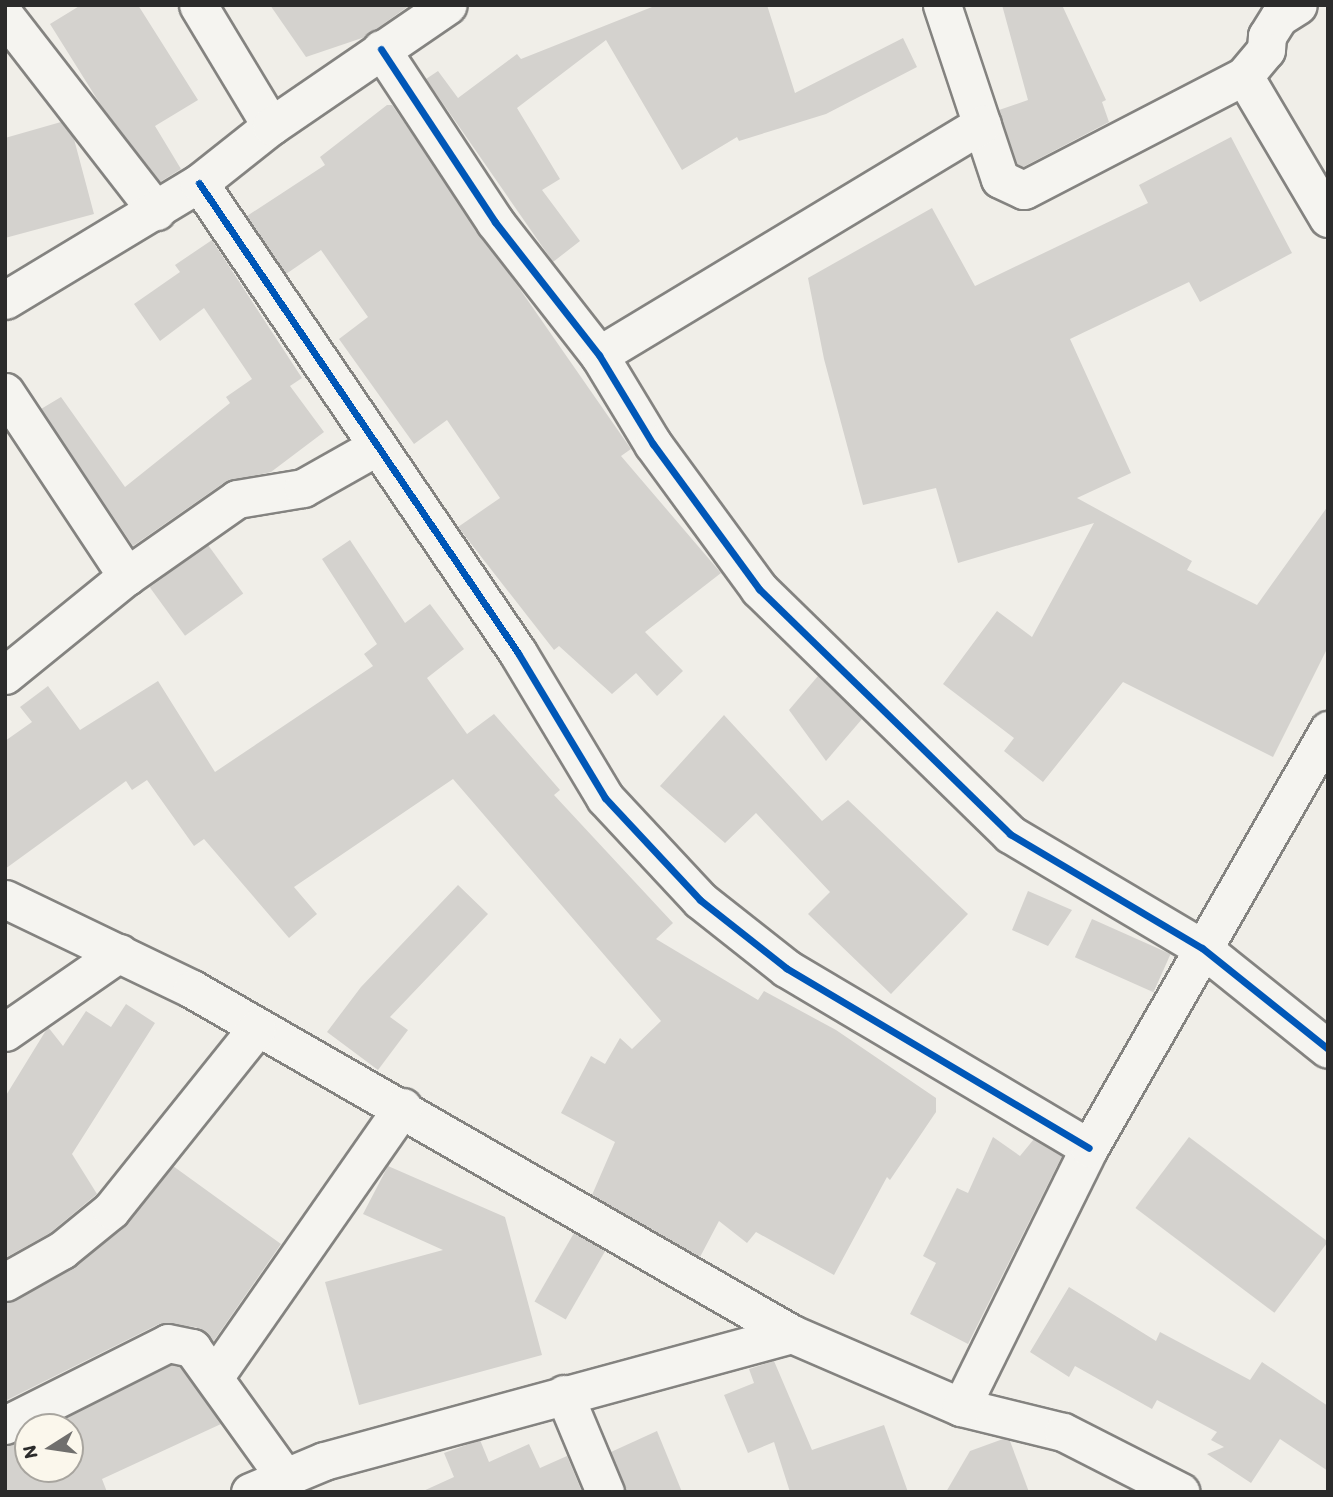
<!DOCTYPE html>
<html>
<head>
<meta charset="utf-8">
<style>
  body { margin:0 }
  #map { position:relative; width:1333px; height:1497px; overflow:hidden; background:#f0eee8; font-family:Itim,sans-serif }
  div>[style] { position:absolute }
  .building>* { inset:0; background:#d4d2ce; transform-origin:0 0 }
  .roads { filter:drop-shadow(2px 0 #848380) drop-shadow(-2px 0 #848380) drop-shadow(0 2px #848380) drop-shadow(0 -2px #848380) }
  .minor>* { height:37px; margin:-18.5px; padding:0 18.5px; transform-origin:18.5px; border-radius:18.5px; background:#f5f4f0 }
  .cycleway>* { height:7px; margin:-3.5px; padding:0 3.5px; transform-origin:3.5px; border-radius:3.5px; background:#0057b8 }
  span { translate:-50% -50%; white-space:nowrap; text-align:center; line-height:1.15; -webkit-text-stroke:6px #fbf7ec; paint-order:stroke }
  .frame { position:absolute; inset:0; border:7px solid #2b2b2b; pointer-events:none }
  .north { position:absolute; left:14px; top:1413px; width:70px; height:70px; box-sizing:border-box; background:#fbf7ec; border:2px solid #a8a59f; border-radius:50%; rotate:258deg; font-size:19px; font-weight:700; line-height:28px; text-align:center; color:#2b2b2b }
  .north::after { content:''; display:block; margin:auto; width:24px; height:32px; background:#706f6d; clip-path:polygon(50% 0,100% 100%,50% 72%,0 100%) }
</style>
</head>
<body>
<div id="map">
  <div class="building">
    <div style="clip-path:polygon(81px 5px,138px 5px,198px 100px,155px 126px,181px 169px,160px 182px,102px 107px,50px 24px)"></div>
    <div style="clip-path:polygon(270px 5px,410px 5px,365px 37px,306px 57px)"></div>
    <div style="clip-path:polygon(657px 5px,767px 5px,795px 93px,903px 38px,917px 67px,826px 114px,739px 141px,737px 137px,682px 170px,606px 40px,517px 108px,560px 179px,542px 190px,580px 241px,553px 262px,426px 79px,438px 71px,458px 98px,517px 54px,521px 59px)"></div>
    <div style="clip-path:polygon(1002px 5px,1062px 5px,1106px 100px,1102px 102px,1109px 122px,1023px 167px,1017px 164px,999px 110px,1028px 100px)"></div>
    <div style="clip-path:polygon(387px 105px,392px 105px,631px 449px,621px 456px,721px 573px,645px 632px,683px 671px,657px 696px,636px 673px,612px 694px,559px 646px,554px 650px,458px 527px,500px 498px,447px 420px,414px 444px,339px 339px,368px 317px,321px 250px,286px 274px,247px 216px,325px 165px,320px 157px)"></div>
    <div style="clip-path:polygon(61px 122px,74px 139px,94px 214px,5px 238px,5px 138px)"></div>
    <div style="clip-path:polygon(1231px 137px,1292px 253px,1200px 302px,1189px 282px,1070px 339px,1131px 473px,1077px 498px,1192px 561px,1187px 570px,1257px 605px,1328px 506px,1328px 647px,1273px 757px,1123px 682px,1043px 782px,1004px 751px,1014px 738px,943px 684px,997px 611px,1032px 637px,1094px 523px,958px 563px,936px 488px,863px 505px,824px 359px,808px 278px,932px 208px,975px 286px,1148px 203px,1139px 185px)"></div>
    <div style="clip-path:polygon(212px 240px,302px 378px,290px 386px,324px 432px,271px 472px,225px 482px,133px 546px,41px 409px,61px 397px,125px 487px,230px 403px,226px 397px,252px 379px,204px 308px,160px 341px,134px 304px,180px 272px,175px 265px)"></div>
    <div style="clip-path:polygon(350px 540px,405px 623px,430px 604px,464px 649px,427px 678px,467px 734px,494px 714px,560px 790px,554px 795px,673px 923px,656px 939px,758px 1000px,764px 991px,836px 1030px,936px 1098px,936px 1112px,890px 1180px,887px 1177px,834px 1275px,756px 1232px,747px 1243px,719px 1221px,700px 1257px,592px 1195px,615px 1142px,561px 1113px,591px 1056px,605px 1064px,620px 1038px,632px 1049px,661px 1021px,453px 779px,294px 887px,317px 914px,289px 938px,204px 839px,194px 846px,147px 780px,132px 790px,126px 781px,5px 869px,5px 741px,32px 722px,20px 707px,48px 686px,80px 730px,158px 681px,215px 772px,373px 666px,364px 654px,377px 644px,322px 559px)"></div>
    <div style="left:208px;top:545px;width:60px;height:72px;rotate:54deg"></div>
    <div style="clip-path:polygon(818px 676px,862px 719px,826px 761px,789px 710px)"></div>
    <div style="clip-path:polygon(724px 715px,822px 821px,848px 800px,968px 914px,891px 994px,808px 914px,830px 892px,756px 813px,725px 843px,660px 786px)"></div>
    <div style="clip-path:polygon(458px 885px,488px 914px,390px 1017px,408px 1030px,378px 1070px,327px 1032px,361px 987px)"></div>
    <div style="clip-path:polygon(1028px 891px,1072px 910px,1048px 946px,1012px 930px)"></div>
    <div style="left:1092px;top:919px;width:86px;height:42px;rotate:24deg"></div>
    <div style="clip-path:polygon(126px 1004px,155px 1023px,72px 1154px,97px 1194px,50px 1233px,5px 1258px,5px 1097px,48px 1027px,63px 1046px,86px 1011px,111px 1027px)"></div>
    <div style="clip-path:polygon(993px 1137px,1020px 1156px,1034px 1139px,1062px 1156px,968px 1344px,910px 1314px,936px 1263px,923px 1256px,957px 1188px,968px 1193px)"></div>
    <div style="left:1189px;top:1137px;width:174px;height:89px;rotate:37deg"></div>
    <div style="clip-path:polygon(173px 1166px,281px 1244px,213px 1342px,196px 1327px,159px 1324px,5px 1401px,5px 1303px,72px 1268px,120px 1231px)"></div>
    <div style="clip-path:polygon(388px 1166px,505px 1217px,542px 1355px,359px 1405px,325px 1282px,443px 1250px,363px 1214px)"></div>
    <div style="left:574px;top:1233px;width:36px;height:79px;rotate:30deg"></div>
    <div style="clip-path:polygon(1069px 1287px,1156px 1341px,1160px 1332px,1250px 1380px,1262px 1362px,1328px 1406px,1328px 1471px,1280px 1439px,1251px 1483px,1207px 1454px,1224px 1447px,1211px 1440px,1217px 1432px,1157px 1400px,1152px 1409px,1075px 1366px,1069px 1377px,1030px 1352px)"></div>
    <div style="clip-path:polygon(774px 1361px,812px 1450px,884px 1425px,908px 1492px,790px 1492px,774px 1442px,748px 1453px,724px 1395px,754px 1383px,749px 1369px)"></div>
    <div style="clip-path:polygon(171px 1365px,180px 1367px,221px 1424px,102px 1479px,107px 1492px,5px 1492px,5px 1446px,28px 1437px,28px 1469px,70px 1469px,70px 1427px,48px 1427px)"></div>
    <div style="clip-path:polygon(657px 1431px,682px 1492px,626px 1492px,611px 1452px)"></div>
    <div style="clip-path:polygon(1003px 1439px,1010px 1441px,1029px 1492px,946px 1492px,970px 1451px)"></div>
    <div style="clip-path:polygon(480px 1440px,489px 1462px,529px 1444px,540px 1468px,567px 1456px,582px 1492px,421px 1492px,454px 1477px,444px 1453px)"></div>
  </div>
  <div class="roads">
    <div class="minor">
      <div style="left:198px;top:5px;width:141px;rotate:58.9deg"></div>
      <div style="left:942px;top:5px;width:183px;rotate:71.6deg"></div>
      <div style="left:1000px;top:179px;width:26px;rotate:25deg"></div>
      <div style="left:1024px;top:190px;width:248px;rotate:-27.4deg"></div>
      <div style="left:1244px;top:76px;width:34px;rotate:-50deg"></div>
      <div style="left:1266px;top:50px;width:14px;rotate:-86deg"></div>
      <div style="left:1267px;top:36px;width:22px;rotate:-58deg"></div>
      <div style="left:1279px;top:17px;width:22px;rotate:-32deg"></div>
      <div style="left:5px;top:16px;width:247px;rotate:52.2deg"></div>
      <div style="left:381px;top:49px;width:207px;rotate:56.6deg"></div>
      <div style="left:495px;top:222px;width:169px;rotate:52deg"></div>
      <div style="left:599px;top:355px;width:104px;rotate:58.8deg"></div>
      <div style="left:653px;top:444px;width:180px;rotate:53.8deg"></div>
      <div style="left:759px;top:589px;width:351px;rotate:44.3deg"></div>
      <div style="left:1010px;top:834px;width:223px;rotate:30.7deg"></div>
      <div style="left:1202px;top:948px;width:161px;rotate:38.7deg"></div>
      <div style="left:1244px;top:76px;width:165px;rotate:59.4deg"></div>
      <div style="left:199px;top:183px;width:568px;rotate:55.83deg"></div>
      <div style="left:518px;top:653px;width:169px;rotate:59deg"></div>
      <div style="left:605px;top:798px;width:139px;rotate:47deg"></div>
      <div style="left:700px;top:900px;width:110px;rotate:38.3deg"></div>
      <div style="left:786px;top:968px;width:352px;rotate:30.7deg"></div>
      <div style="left:5px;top:300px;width:227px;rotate:-31.1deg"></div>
      <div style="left:199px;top:183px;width:92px;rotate:-38.4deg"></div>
      <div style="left:271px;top:126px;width:214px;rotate:-34.4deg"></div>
      <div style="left:599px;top:355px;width:447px;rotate:-31.1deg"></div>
      <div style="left:5px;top:392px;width:221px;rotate:56.5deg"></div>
      <div style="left:5px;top:675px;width:157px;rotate:-39.1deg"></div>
      <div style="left:127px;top:576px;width:134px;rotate:-35deg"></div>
      <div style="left:237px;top:499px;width:67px;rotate:-9.5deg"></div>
      <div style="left:303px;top:488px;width:81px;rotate:-29.4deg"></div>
      <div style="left:5px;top:899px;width:208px;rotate:25.7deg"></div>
      <div style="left:192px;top:989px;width:692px;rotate:29.9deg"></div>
      <div style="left:792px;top:1334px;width:184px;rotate:23.4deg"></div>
      <div style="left:961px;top:1407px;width:105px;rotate:13.8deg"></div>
      <div style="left:1063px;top:1432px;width:132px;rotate:27deg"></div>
      <div style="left:5px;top:1032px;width:139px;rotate:-34.7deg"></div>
      <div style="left:5px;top:1282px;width:65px;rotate:-29.3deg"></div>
      <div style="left:62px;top:1250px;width:63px;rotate:-39.2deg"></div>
      <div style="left:111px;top:1210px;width:233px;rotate:-51.3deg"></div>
      <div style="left:215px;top:1376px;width:328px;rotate:-55.1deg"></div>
      <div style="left:564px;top:1394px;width:106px;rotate:67.3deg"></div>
      <div style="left:961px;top:1407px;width:289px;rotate:-63.7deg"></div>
      <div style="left:1089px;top:1148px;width:482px;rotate:-60.2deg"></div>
      <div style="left:5px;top:1425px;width:182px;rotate:-26.7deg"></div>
      <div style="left:168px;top:1343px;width:25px;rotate:12deg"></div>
      <div style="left:192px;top:1348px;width:158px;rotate:54.3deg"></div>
      <div style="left:250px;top:1492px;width:80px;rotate:-22.7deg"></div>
      <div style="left:324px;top:1461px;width:485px;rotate:-15.2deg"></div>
    </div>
  </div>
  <div class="cycleway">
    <div style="left:381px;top:49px;width:207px;rotate:56.6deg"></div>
    <div style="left:495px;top:222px;width:169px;rotate:52deg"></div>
    <div style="left:599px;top:355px;width:104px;rotate:58.8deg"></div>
    <div style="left:653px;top:444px;width:180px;rotate:53.8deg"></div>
    <div style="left:759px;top:589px;width:351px;rotate:44.3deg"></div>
    <div style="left:1010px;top:834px;width:223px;rotate:30.7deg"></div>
    <div style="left:1202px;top:948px;width:161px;rotate:38.7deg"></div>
    <div style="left:199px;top:183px;width:568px;rotate:55.83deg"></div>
    <div style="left:518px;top:653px;width:169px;rotate:59deg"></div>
    <div style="left:605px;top:798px;width:139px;rotate:47deg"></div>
    <div style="left:700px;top:900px;width:110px;rotate:38.3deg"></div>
    <div style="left:786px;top:968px;width:352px;rotate:30.7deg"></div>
  </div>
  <div class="frame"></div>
  <div class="north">N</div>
</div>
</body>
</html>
